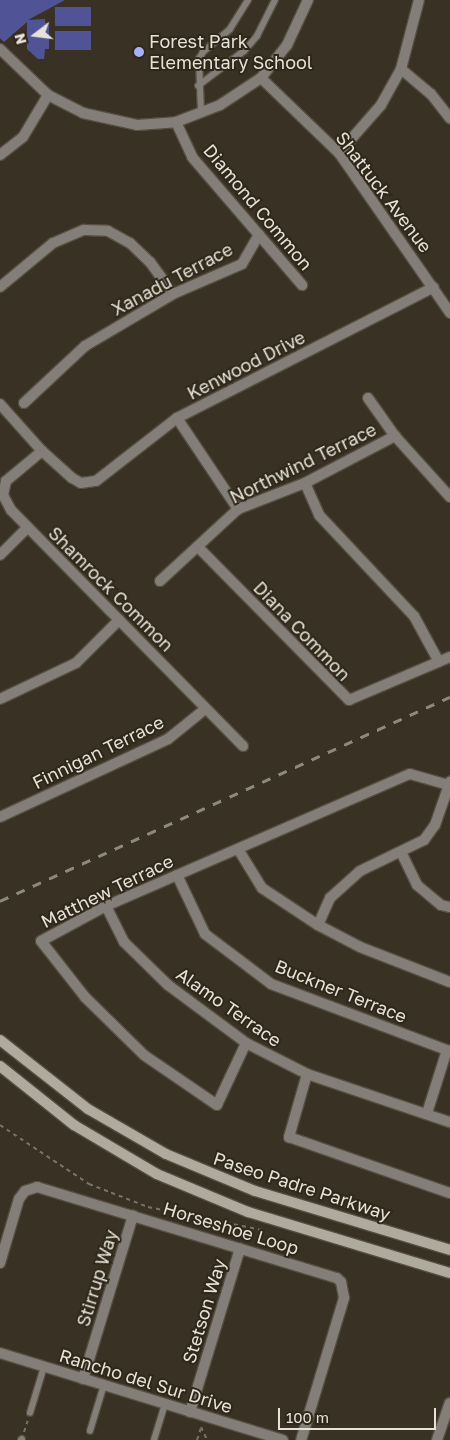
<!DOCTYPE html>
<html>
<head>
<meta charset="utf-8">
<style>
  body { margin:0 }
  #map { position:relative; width:450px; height:1440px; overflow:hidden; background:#393224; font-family:"Golos Text",sans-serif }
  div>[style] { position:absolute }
  .green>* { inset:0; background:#505395; transform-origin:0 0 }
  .path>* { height:2px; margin-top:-1px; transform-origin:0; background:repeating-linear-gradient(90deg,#797367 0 4px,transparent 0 8px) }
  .roads { filter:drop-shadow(1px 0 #554e41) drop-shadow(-1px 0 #554e41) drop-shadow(0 1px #554e41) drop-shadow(0 -1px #554e41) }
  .service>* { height:5.5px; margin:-2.75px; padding:0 2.75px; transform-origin:2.75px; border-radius:2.75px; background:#837f78 }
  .minor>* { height:10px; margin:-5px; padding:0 5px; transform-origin:5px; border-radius:5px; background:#837f78 }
  .secondary>* { height:10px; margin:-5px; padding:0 5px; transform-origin:5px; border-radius:5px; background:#b0aa9e }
  .rail>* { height:3px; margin-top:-1.5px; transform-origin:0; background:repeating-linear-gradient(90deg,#8e897d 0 9px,transparent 0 18px) }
  .dots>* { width:14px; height:14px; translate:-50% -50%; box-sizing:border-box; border:2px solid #2f281a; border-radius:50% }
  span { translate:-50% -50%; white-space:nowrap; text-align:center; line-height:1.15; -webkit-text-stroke:4px #2f281a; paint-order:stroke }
  .poi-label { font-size:18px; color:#e6e2d9 }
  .left { translate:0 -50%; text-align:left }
  .street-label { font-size:18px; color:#e6e2d9 }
  .north { position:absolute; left:10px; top:10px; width:50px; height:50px; -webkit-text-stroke:4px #2f281a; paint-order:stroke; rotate:255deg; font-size:14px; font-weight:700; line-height:20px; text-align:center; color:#e6e2d9 }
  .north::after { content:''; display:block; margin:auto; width:18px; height:22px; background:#e6e2d9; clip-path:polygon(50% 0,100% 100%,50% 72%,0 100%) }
  .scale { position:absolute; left:278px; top:1408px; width:158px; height:22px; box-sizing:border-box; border:2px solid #e6e2d9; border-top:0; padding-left:6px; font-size:15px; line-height:18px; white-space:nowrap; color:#e6e2d9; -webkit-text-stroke:4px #2f281a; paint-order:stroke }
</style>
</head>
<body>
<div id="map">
  <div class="green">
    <div style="clip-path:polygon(0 0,65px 0,28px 20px,45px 19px,45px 23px,49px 23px,49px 49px,45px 49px,44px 59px,38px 59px,27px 49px,27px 22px,4px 42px,0 38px)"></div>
    <div style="left:55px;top:7px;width:36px;height:19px"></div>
    <div style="left:55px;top:31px;width:36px;height:19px"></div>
  </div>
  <div class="path">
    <div style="left:0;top:1125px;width:107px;rotate:33.5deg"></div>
    <div style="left:89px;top:1184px;width:63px;rotate:21.3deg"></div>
    <div style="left:148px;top:1207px;width:116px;rotate:11.4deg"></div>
    <div style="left:201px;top:1427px;width:14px;rotate:65deg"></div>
    <div style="left:24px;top:1432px;width:13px;rotate:-72deg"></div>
    <div style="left:197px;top:1440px;width:13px;rotate:-72deg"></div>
  </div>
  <div class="roads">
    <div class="service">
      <div style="left:198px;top:86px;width:58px;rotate:-37.3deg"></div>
      <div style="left:244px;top:51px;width:20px;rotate:-49deg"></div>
      <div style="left:257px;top:36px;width:40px;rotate:-63.4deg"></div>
      <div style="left:201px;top:112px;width:53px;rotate:-92.2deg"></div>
      <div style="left:199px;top:59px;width:8px;rotate:-60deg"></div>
      <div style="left:203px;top:52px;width:35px;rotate:-40deg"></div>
      <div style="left:230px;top:29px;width:34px;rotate:-58deg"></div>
      <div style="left:30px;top:1413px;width:48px;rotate:-73.1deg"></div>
      <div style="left:90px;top:1431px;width:48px;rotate:-73.1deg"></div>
      <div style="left:21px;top:1440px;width:1px;rotate:-45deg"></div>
      <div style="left:154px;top:1440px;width:38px;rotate:-73deg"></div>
    </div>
    <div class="minor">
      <div style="left:0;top:49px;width:66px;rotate:43.8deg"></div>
      <div style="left:48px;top:95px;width:39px;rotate:27deg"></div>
      <div style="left:83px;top:113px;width:55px;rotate:12.5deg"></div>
      <div style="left:137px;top:125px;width:39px;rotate:-4deg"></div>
      <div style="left:176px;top:122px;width:47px;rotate:-21.1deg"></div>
      <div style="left:220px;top:105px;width:49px;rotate:-33.4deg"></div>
      <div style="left:261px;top:78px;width:42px;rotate:-51.8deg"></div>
      <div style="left:287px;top:45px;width:50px;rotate:-65deg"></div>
      <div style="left:401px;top:69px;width:39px;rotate:40deg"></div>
      <div style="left:431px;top:94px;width:31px;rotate:52deg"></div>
      <div style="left:261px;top:78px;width:108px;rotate:43.9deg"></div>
      <div style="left:339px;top:153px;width:195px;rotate:55.2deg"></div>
      <div style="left:176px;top:122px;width:38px;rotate:65deg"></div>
      <div style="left:192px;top:157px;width:169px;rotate:49.3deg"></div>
      <div style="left:339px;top:153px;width:64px;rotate:-48.8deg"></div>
      <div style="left:381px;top:105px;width:41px;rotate:-60.9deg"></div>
      <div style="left:401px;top:69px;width:71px;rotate:-75.4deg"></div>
      <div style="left:0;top:155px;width:29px;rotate:-38deg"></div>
      <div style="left:23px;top:137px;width:49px;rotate:-59.2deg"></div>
      <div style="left:0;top:287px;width:69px;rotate:-39.7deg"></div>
      <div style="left:53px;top:243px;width:34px;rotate:-23deg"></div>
      <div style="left:84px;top:230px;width:24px;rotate:2deg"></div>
      <div style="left:108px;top:231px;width:25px;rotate:29deg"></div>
      <div style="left:130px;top:243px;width:28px;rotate:44deg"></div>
      <div style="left:150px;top:262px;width:39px;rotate:54deg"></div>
      <div style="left:368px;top:398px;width:47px;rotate:54.6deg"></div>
      <div style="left:395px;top:436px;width:82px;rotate:48deg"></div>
      <div style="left:24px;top:403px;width:83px;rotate:-43.1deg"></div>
      <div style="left:85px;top:346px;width:102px;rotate:-30.6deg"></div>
      <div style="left:173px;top:294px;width:75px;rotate:-23.5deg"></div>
      <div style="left:242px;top:264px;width:34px;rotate:-60deg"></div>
      <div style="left:0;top:404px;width:63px;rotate:48.2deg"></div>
      <div style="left:42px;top:451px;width:40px;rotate:42deg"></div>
      <div style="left:72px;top:478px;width:10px;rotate:29deg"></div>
      <div style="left:81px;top:483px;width:15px;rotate:-8deg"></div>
      <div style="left:96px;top:481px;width:103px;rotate:-37.9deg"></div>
      <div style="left:177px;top:418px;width:288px;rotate:-27deg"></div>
      <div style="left:177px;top:418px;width:110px;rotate:56.2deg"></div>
      <div style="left:42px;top:451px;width:47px;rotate:140.2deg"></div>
      <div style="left:6px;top:481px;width:14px;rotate:102deg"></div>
      <div style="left:3px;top:495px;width:17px;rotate:62deg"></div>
      <div style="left:11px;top:510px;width:331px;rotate:45.5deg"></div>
      <div style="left:305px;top:483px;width:35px;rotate:66deg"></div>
      <div style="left:319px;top:515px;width:139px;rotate:46.8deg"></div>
      <div style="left:414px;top:616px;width:52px;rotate:61.5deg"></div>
      <div style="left:198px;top:547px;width:215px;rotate:45.4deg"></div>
      <div style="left:349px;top:700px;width:110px;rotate:-23.1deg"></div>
      <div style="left:0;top:555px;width:38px;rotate:-45deg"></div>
      <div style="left:160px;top:581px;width:106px;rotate:-42.7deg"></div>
      <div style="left:238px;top:509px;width:72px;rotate:-21.2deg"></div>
      <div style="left:305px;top:483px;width:102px;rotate:-27.6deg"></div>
      <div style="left:0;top:699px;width:84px;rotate:-25.3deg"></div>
      <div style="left:76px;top:663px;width:61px;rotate:-45deg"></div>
      <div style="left:0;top:817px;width:185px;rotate:-24.9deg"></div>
      <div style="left:168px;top:739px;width:48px;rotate:-39deg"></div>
      <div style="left:238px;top:849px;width:46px;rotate:58.4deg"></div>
      <div style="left:262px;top:888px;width:67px;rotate:33.5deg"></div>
      <div style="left:318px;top:925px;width:47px;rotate:27.6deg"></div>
      <div style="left:360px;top:947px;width:97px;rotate:21.3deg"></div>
      <div style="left:401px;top:852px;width:37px;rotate:64deg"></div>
      <div style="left:417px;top:885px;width:31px;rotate:40deg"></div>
      <div style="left:441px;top:905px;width:9px;rotate:13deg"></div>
      <div style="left:177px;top:875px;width:65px;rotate:64.6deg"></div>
      <div style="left:205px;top:934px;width:83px;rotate:37.1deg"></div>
      <div style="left:271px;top:984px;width:188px;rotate:20.6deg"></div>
      <div style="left:447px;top:1050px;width:66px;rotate:107.6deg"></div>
      <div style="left:106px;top:906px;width:40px;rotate:63.4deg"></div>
      <div style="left:124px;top:942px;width:62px;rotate:44.3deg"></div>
      <div style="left:168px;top:985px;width:97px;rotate:36.6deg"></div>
      <div style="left:246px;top:1043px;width:68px;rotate:26.9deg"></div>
      <div style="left:307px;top:1074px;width:151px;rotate:18.6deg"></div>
      <div style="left:318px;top:925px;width:30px;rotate:-66deg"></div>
      <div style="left:330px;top:898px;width:40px;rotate:-42deg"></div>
      <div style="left:360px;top:871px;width:71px;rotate:-25.8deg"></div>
      <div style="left:424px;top:840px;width:19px;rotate:-54deg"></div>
      <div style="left:435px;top:825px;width:46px;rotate:-70.8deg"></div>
      <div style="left:246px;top:1043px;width:68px;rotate:115.1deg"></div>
      <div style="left:217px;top:1105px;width:88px;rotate:-145.6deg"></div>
      <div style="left:144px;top:1055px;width:83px;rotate:-135.5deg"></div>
      <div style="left:85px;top:997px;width:71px;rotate:-128.2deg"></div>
      <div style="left:41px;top:941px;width:74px;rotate:-28.3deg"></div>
      <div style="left:106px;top:906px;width:331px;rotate:-23.5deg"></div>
      <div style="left:410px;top:774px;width:40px;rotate:16deg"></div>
      <div style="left:307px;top:1074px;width:66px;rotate:105.9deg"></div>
      <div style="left:289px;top:1137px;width:170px;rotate:19.2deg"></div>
      <div style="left:0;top:1263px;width:67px;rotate:-73.5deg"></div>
      <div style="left:19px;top:1199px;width:10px;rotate:-53deg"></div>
      <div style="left:25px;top:1191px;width:13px;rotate:-18deg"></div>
      <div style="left:37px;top:1187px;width:313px;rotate:16.9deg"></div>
      <div style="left:337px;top:1278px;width:6px;rotate:45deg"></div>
      <div style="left:341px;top:1282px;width:16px;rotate:79deg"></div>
      <div style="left:344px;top:1298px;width:148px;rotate:106.8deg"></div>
      <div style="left:0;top:1353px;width:296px;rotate:17.1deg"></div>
      <div style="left:83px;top:1379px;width:171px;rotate:-73deg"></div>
      <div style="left:190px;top:1412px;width:171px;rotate:-73deg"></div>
      <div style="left:437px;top:1440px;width:39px;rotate:-71deg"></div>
    </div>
    <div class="secondary">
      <div style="left:0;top:1040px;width:112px;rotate:38.1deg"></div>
      <div style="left:88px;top:1109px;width:90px;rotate:30deg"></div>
      <div style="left:166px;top:1154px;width:96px;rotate:22.6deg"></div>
      <div style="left:255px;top:1191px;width:204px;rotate:16.8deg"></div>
      <div style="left:0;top:1066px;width:95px;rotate:38.6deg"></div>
      <div style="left:74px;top:1125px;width:96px;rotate:30.6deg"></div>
      <div style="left:157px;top:1174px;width:99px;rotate:22.7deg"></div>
      <div style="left:248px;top:1212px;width:211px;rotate:16.8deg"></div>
    </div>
  </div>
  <div class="rail">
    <div style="left:0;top:901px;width:494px;rotate:-24.4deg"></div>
  </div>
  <div class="dots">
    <div style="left:139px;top:52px;background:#a9b0fc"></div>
  </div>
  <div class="poi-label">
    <span class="left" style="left:149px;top:52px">Forest Park<br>Elementary School</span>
  </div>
  <div class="street-label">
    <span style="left:384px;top:192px;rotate:53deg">Shattuck Avenue</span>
    <span style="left:258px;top:207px;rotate:50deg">Diamond Common</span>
    <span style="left:172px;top:279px;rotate:-28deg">Xanadu Terrace</span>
    <span style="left:246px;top:365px;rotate:-27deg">Kenwood Drive</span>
    <span style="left:303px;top:463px;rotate:-26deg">Northwind Terrace</span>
    <span style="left:111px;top:589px;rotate:45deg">Shamrock Common</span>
    <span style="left:302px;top:631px;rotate:46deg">Diana Common</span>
    <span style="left:98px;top:752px;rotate:-26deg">Finnigan Terrace</span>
    <span style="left:107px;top:891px;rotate:-26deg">Matthew Terrace</span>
    <span style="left:341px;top:991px;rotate:22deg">Buckner Terrace</span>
    <span style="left:229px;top:1007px;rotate:35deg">Alamo Terrace</span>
    <span style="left:302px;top:1186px;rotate:18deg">Paseo Padre Parkway</span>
    <span style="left:231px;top:1228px;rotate:17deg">Horseshoe Loop</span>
    <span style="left:97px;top:1278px;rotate:-73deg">Stirrup Way</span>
    <span style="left:204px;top:1311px;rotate:-73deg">Stetson Way</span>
    <span style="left:146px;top:1381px;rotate:17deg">Rancho del Sur Drive</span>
  </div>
  <div class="north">N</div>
  <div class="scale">100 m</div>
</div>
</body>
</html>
